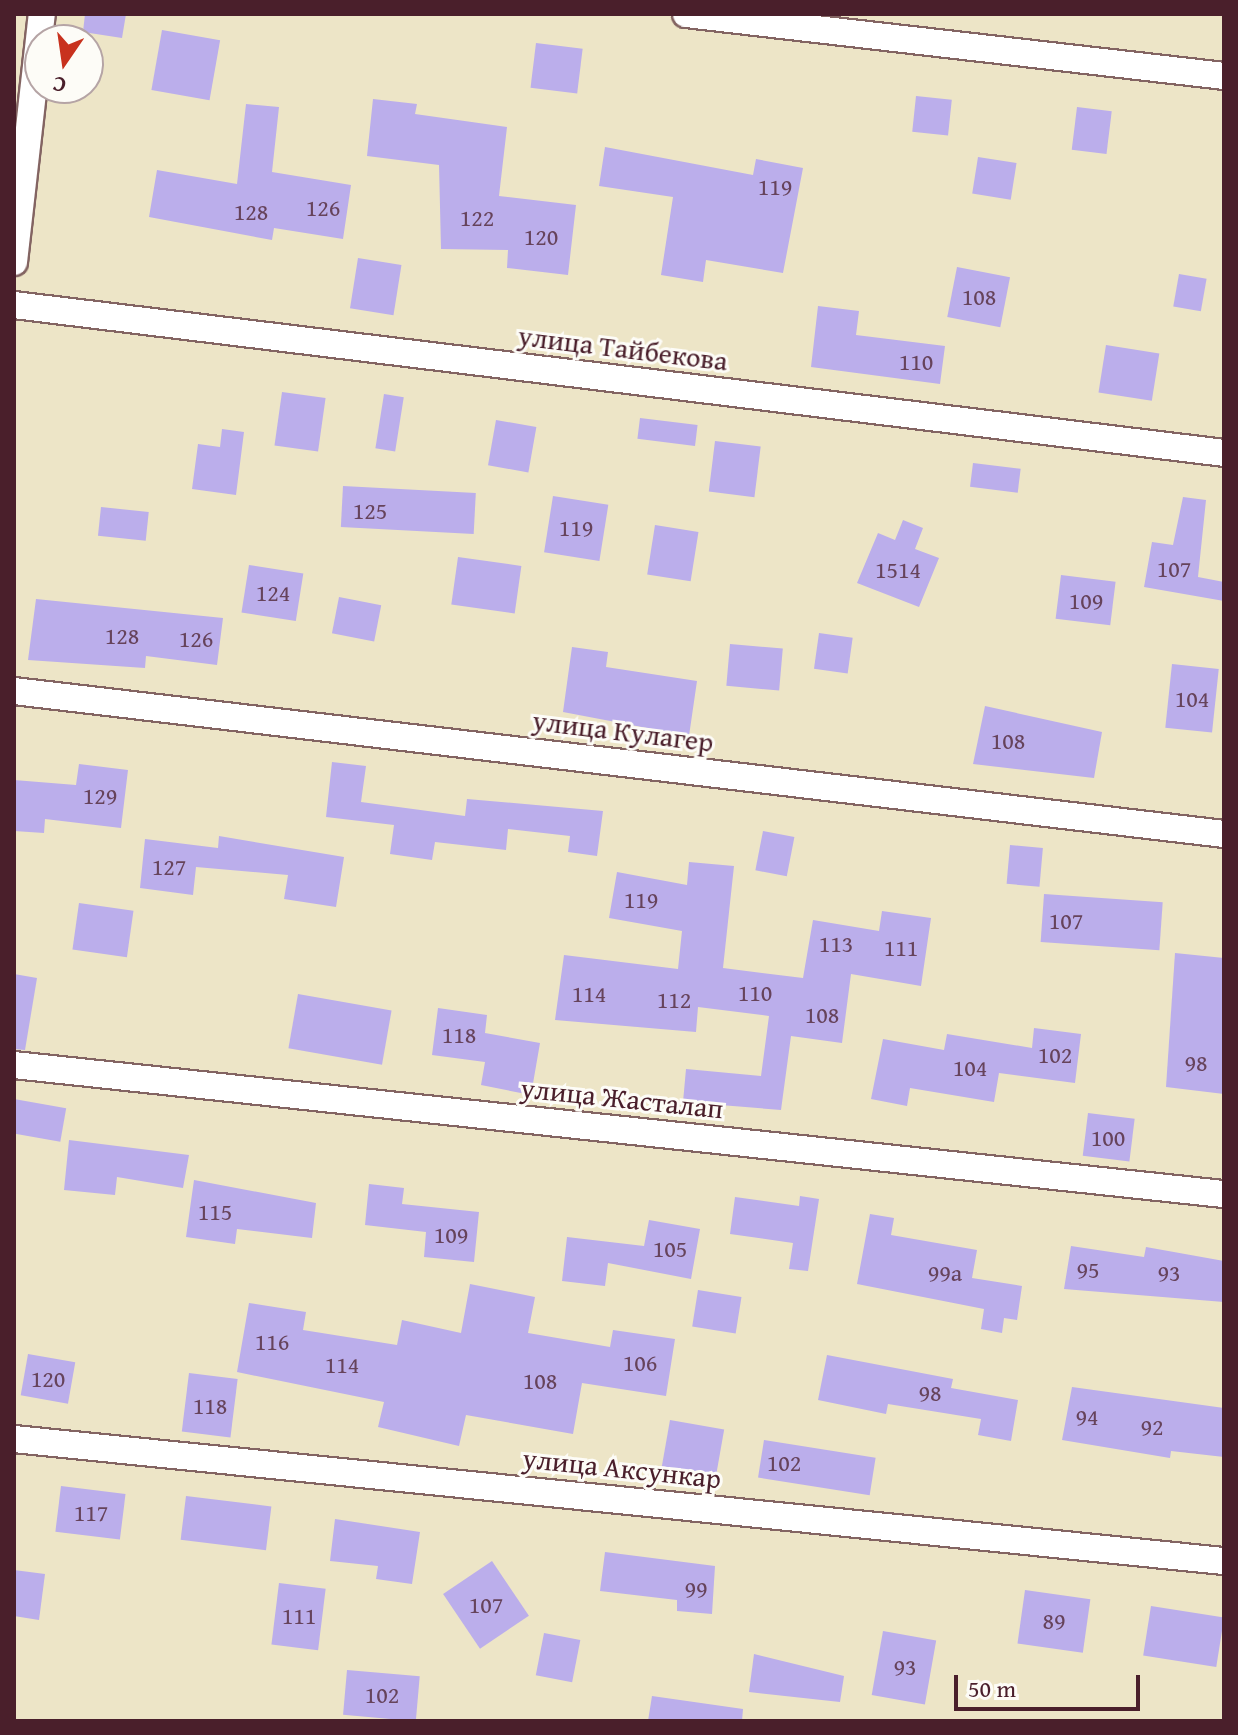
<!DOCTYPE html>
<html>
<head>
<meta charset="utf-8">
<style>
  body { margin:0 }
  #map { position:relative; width:1238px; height:1735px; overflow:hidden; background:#ede5c7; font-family:"Gentium Book Plus",serif }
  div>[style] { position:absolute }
  .building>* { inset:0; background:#bbaeeb; transform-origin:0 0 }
  .roads { filter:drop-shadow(2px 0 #836462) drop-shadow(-2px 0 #836462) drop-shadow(0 2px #836462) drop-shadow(0 -2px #836462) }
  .minor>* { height:26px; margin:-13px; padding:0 13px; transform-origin:13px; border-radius:13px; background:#fff }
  span { translate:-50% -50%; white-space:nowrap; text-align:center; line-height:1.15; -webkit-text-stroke:6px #fdfcf7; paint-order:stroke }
  .number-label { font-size:24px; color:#66435b }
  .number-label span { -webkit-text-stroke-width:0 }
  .street-label { font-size:28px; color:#4a1f2b }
  .frame { position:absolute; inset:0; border:16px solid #4a1f2b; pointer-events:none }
  .north { position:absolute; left:24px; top:24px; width:80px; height:80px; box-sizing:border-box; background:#fdfcf7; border:2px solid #b5a4a5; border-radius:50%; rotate:193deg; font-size:22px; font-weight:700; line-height:32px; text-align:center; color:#4a1f2b }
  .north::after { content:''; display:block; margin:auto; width:28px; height:36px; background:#c8321e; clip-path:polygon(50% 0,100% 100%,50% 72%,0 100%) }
  .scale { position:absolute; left:954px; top:1675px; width:186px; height:36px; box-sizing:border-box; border:4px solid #4a1f2b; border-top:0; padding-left:10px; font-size:24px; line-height:28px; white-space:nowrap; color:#4a1f2b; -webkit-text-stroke:6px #fdfcf7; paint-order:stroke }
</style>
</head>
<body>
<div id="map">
  <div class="building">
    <div style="clip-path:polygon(85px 14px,126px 14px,122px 38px,83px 32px)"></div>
    <div style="left:162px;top:30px;width:59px;height:61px;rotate:10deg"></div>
    <div style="left:536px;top:43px;width:47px;height:45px;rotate:7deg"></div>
    <div style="left:916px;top:96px;width:36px;height:36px;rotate:6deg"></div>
    <div style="clip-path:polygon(373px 99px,417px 104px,415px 114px,507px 127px,499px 196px,576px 205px,568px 275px,507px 268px,508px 250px,441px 249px,439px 165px,367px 156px)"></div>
    <div style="clip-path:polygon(246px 104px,279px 107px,272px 172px,351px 185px,343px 239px,274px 228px,272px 240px,149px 217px,157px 170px,237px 184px)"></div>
    <div style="left:1077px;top:107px;width:35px;height:43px;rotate:7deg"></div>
    <div style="clip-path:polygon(605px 147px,753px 175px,756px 159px,803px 168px,783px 273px,706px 260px,703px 282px,661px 275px,673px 197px,599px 186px)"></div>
    <div style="left:978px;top:157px;width:39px;height:37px;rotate:9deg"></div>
    <div style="left:358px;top:258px;width:44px;height:51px;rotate:9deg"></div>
    <div style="left:957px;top:267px;width:54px;height:51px;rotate:11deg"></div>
    <div style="left:1179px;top:274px;width:28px;height:33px;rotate:10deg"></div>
    <div style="clip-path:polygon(818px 306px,859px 311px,856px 335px,945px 346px,940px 384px,811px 367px)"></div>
    <div style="left:1106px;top:345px;width:54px;height:48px;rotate:9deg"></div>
    <div style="left:282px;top:392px;width:44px;height:54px;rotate:8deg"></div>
    <div style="left:384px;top:394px;width:20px;height:55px;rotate:9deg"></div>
    <div style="left:640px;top:418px;width:58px;height:21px;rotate:7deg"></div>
    <div style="left:496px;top:420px;width:41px;height:46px;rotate:10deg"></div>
    <div style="clip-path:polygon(222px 429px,244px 432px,236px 495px,192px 489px,198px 444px,220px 447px)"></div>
    <div style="left:715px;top:441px;width:46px;height:51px;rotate:7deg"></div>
    <div style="left:973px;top:463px;width:48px;height:24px;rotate:7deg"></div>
    <div style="left:343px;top:486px;width:133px;height:41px;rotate:3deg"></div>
    <div style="left:553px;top:496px;width:56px;height:57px;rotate:9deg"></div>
    <div style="clip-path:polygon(1183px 497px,1206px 500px,1198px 577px,1224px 582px,1224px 601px,1144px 587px,1152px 542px,1173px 545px)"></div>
    <div style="left:101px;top:507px;width:48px;height:29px;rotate:6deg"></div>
    <div style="clip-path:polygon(903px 520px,923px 528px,915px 549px,939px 558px,919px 607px,857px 583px,878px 533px,895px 540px)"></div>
    <div style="left:655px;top:525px;width:44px;height:50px;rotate:9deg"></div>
    <div style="left:458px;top:557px;width:64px;height:48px;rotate:8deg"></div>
    <div style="left:249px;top:565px;width:55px;height:48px;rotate:9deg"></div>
    <div style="left:1061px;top:575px;width:55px;height:44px;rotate:7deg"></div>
    <div style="left:339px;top:597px;width:43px;height:37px;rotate:11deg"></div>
    <div style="clip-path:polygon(36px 599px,223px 618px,217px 665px,146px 656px,145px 668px,28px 660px)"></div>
    <div style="left:819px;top:633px;width:34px;height:36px;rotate:8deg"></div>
    <div style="left:730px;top:644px;width:53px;height:42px;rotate:5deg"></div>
    <div style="clip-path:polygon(572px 647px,608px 652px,606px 667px,697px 681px,689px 736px,563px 712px)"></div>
    <div style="left:1172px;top:664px;width:47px;height:64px;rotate:6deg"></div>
    <div style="clip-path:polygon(985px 706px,1102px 732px,1094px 778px,973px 764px)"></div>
    <div style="clip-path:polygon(332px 762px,366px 766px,361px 802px,465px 816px,467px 799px,603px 811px,597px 856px,568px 852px,570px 836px,508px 829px,506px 850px,435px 842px,432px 860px,390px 854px,394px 825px,326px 817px)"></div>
    <div style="clip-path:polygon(79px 764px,128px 770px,121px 828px,45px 819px,44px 833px,14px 831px,14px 780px,76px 785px)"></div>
    <div style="left:763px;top:831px;width:32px;height:40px;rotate:11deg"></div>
    <div style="clip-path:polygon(219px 836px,344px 857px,336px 907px,284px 899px,288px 875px,196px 867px,193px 895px,140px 888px,145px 839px,218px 848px)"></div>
    <div style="left:1010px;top:845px;width:33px;height:39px;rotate:5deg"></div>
    <div style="clip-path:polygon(689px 862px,734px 866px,723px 968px,803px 978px,813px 920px,879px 931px,882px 911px,931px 918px,921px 986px,851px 974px,842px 1043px,791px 1036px,781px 1110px,683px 1102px,686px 1069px,761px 1076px,769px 1016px,698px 1007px,696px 1032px,555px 1020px,564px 955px,678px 969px,682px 931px,609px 918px,617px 872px,687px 885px)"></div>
    <div style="left:1044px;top:894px;width:119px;height:48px;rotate:4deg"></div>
    <div style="left:79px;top:903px;width:55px;height:47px;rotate:8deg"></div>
    <div style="clip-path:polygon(1175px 953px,1224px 958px,1224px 1094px,1166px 1087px)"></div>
    <div style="clip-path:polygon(14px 974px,37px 978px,25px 1050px,14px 1049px)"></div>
    <div style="left:298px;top:994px;width:95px;height:55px;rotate:10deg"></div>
    <div style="clip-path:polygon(438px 1008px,487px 1015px,485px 1033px,540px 1043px,531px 1095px,481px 1085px,485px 1062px,432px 1055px)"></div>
    <div style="clip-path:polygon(1034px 1028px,1081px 1034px,1075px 1083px,999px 1073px,994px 1102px,910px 1088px,907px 1106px,871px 1099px,883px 1039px,944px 1050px,947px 1034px,1032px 1048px)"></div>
    <div style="left:14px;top:1099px;width:53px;height:34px;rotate:10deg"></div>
    <div style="left:1088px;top:1113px;width:47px;height:43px;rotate:7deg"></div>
    <div style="clip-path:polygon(69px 1140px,189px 1155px,183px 1188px,117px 1177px,115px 1195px,64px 1190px)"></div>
    <div style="clip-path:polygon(194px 1180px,316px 1203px,312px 1238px,237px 1229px,235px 1244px,186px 1237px)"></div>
    <div style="clip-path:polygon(369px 1184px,404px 1188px,402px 1204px,479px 1212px,474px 1262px,424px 1257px,426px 1232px,365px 1225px)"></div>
    <div style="clip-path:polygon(800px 1196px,819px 1199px,808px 1271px,789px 1269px,793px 1243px,730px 1234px,735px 1197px,799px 1206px)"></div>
    <div style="clip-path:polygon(870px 1214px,894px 1218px,891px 1235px,977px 1250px,972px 1278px,1022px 1286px,1017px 1320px,1004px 1318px,1002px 1333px,981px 1329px,984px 1309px,857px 1284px)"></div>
    <div style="clip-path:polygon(649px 1220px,700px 1229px,691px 1279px,608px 1263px,605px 1286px,562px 1281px,567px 1237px,644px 1246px)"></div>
    <div style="clip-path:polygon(1071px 1246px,1144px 1257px,1146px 1247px,1224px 1261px,1224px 1302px,1064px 1289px)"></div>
    <div style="clip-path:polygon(470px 1284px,535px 1297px,528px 1333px,610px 1347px,613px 1330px,675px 1339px,666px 1396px,582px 1383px,573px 1434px,466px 1415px,459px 1446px,378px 1427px,384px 1402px,237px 1372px,249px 1303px,306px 1312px,303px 1330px,397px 1345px,402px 1320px,461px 1333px)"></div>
    <div style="left:698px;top:1290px;width:44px;height:37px;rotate:9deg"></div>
    <div style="left:28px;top:1354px;width:48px;height:42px;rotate:10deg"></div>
    <div style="clip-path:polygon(827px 1355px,953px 1379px,951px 1388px,1018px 1400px,1011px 1441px,978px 1435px,981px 1419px,888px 1404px,886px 1414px,818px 1400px)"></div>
    <div style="left:189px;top:1373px;width:49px;height:59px;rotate:7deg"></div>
    <div style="clip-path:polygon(1072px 1387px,1224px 1408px,1224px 1457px,1171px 1451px,1170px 1458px,1062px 1440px)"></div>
    <div style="left:670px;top:1420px;width:55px;height:56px;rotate:10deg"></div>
    <div style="left:764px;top:1440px;width:113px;height:38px;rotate:9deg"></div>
    <div style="left:61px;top:1486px;width:65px;height:46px;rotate:7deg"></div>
    <div style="left:186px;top:1496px;width:86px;height:44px;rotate:7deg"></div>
    <div style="clip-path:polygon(335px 1519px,420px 1532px,412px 1584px,376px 1579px,378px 1566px,330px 1561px)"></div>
    <div style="clip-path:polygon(605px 1552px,715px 1566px,712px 1614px,677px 1611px,677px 1600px,600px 1591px)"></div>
    <div style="left:492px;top:1561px;width:66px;height:59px;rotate:56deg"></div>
    <div style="clip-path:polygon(14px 1570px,45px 1574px,39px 1620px,14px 1616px)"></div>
    <div style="left:279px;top:1583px;width:47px;height:62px;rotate:7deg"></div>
    <div style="left:1025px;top:1590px;width:66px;height:54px;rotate:8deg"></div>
    <div style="left:1151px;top:1606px;width:74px;height:50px;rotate:9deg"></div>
    <div style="left:883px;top:1631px;width:54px;height:65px;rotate:10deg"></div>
    <div style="left:544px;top:1633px;width:37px;height:43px;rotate:11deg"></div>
    <div style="clip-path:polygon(754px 1654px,844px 1676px,840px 1702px,749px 1692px)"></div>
    <div style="left:347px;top:1670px;width:73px;height:45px;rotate:5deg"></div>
    <div style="clip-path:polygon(652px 1696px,743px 1709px,742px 1721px,648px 1721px)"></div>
  </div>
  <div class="roads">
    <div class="minor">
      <div style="left:686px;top:14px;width:542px;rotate:6.57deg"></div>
      <div style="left:14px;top:262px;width:250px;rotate:-83.6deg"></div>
      <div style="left:14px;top:305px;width:1219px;rotate:6.97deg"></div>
      <div style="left:14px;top:691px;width:1218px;rotate:6.74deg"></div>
      <div style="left:14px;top:1065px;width:1217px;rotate:6.09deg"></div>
      <div style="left:14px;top:1439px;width:1216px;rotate:5.76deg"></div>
    </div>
  </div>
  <div class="number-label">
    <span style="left:775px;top:187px">119</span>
    <span style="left:323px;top:208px">126</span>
    <span style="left:251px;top:212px">128</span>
    <span style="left:477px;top:218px">122</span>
    <span style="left:541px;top:237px">120</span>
    <span style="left:979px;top:297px">108</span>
    <span style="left:916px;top:362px">110</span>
    <span style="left:370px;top:511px">125</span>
    <span style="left:576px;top:528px">119</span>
    <span style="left:1174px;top:569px">107</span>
    <span style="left:898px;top:570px">1514</span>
    <span style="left:273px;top:593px">124</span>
    <span style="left:1086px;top:601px">109</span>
    <span style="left:122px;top:636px">128</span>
    <span style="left:196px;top:639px">126</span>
    <span style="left:1192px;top:699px">104</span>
    <span style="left:1008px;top:741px">108</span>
    <span style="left:100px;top:796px">129</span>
    <span style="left:169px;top:867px">127</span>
    <span style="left:641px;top:900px">119</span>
    <span style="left:1066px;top:921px">107</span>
    <span style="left:836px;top:944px">113</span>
    <span style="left:901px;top:948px">111</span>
    <span style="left:755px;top:993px">110</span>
    <span style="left:589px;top:994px">114</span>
    <span style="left:674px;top:1000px">112</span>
    <span style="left:822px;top:1015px">108</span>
    <span style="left:459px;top:1035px">118</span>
    <span style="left:1055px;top:1055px">102</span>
    <span style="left:1196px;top:1063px">98</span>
    <span style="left:970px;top:1068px">104</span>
    <span style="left:1108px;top:1138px">100</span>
    <span style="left:215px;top:1212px">115</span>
    <span style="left:451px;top:1235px">109</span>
    <span style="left:670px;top:1249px">105</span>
    <span style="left:1088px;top:1270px">95</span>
    <span style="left:945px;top:1273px">99а</span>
    <span style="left:1169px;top:1273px">93</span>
    <span style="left:272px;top:1342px">116</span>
    <span style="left:640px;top:1363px">106</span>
    <span style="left:342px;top:1365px">114</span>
    <span style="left:48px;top:1379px">120</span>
    <span style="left:540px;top:1381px">108</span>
    <span style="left:930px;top:1393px">98</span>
    <span style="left:210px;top:1406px">118</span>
    <span style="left:1087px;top:1417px">94</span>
    <span style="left:1152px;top:1427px">92</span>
    <span style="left:784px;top:1463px">102</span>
    <span style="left:91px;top:1513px">117</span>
    <span style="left:696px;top:1589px">99</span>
    <span style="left:486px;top:1605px">107</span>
    <span style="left:299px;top:1616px">111</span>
    <span style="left:1054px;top:1621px">89</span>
    <span style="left:905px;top:1667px">93</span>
    <span style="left:382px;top:1695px">102</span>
  </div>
  <div class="street-label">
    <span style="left:623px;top:348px;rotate:7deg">улица Тайбекова</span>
    <span style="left:623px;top:731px;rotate:7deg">улица Кулагер</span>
    <span style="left:622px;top:1098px;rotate:6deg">улица Жасталап</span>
    <span style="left:622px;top:1468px;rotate:6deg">улица Аксункар</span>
  </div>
  <div class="frame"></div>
  <div class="north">С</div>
  <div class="scale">50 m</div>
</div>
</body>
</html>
